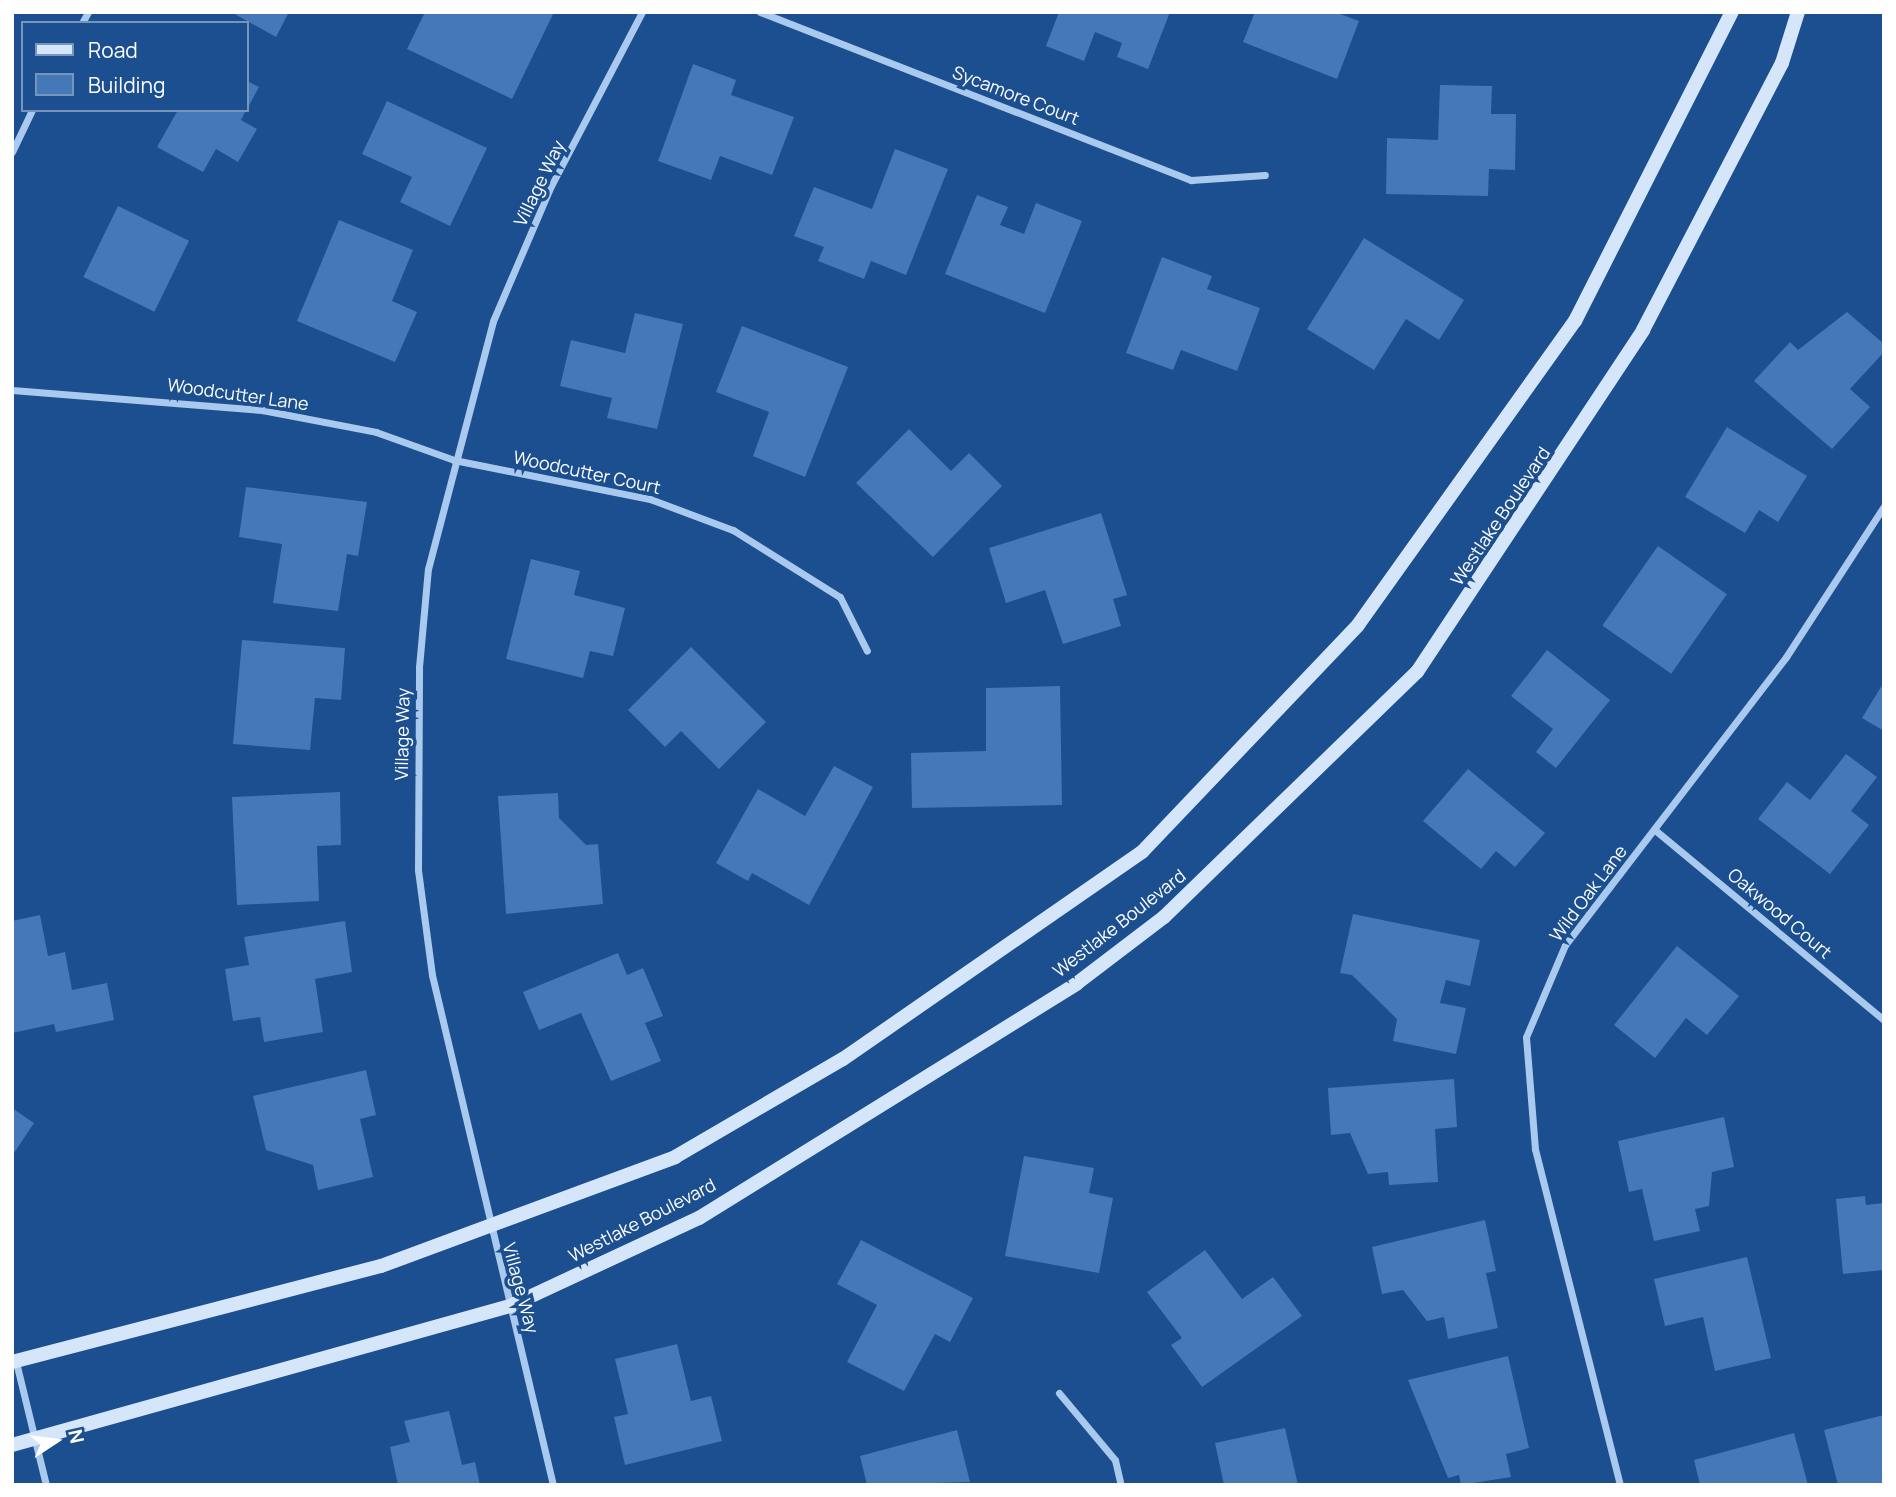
<!DOCTYPE html>
<html>
<head>
<meta charset="utf-8">
<style>
  body { margin:0 }
  #map { position:relative; width:1896px; height:1497px; overflow:hidden; background:#1b4f8f; font-family:Manrope,sans-serif }
  div>[style] { position:absolute }
  .building>* { inset:0; background:#4478b7; transform-origin:0 0 }
  .street>* { height:7px; margin:-3.5px; padding:0 3.5px; transform-origin:3.5px; border-radius:3.5px; background:#a9c9ee }
  .secondary>* { height:14px; margin:-7px; padding:0 7px; transform-origin:7px; border-radius:7px; background:#d6e6fa }
  span { translate:-50% -50%; white-space:nowrap; text-align:center; line-height:1.15; -webkit-text-stroke:7px #1b4f8f; paint-order:stroke }
  .street-label { font-size:18px; color:#fff }
  .frame { position:absolute; inset:0; border:14px solid #fff; pointer-events:none }
  .legend { position:absolute; left:21px; top:21px; width:228px; height:91px; box-sizing:border-box; background:#1b4f8f; border:2px solid #7695bc; margin:0; padding:9px 12px; list-style:none; font-size:21px; color:#fff }
  .legend li { display:flex; align-items:center; gap:14px; height:35px }
  .legend b { width:35px; border:2px solid #7695bc }
  .north { position:absolute; left:21px; top:1406px; width:70px; height:70px; -webkit-text-stroke:5px #1b4f8f; paint-order:stroke; rotate:77deg; font-size:19px; font-weight:700; line-height:28px; text-align:center; color:#fff }
  .north::after { content:''; display:block; margin:auto; width:24px; height:32px; background:#fff; clip-path:polygon(50% 0,100% 100%,50% 72%,0 100%) }
</style>
</head>
<body>
<div id="map">
  <div class="building">
    <div style="clip-path:polygon(231px 12px,289px 12px,276px 37px)"></div>
    <div style="clip-path:polygon(425px 12px,554px 12px,512px 99px,407px 49px)"></div>
    <div style="clip-path:polygon(1059px 12px,1170px 12px,1148px 69px,1117px 57px,1122px 43px,1095px 32px,1084px 61px,1046px 46px)"></div>
    <div style="clip-path:polygon(1255px 12px,1335px 12px,1359px 21px,1337px 79px,1243px 42px)"></div>
    <div style="clip-path:polygon(693px 64px,736px 80px,731px 95px,794px 117px,772px 175px,720px 156px,711px 180px,658px 161px)"></div>
    <div style="clip-path:polygon(247px 81px,259px 87px,247px 109px)"></div>
    <div style="clip-path:polygon(1440px 85px,1492px 86px,1491px 114px,1516px 114px,1515px 170px,1489px 169px,1488px 196px,1386px 194px,1387px 138px,1438px 140px)"></div>
    <div style="clip-path:polygon(387px 101px,487px 148px,450px 226px,400px 202px,412px 177px,362px 154px)"></div>
    <div style="clip-path:polygon(178px 110px,246px 110px,241px 120px,257px 129px,238px 162px,216px 149px,203px 172px,157px 147px)"></div>
    <div style="clip-path:polygon(895px 149px,948px 169px,906px 275px,871px 261px,864px 279px,818px 261px,824px 247px,794px 236px,814px 187px,872px 209px)"></div>
    <div style="clip-path:polygon(977px 195px,1008px 207px,1000px 225px,1024px 234px,1036px 203px,1082px 221px,1045px 313px,945px 274px)"></div>
    <div style="left:118px;top:206px;width:79px;height:79px;rotate:26deg"></div>
    <div style="clip-path:polygon(339px 220px,413px 250px,392px 301px,417px 312px,395px 362px,297px 321px)"></div>
    <div style="clip-path:polygon(1364px 238px,1464px 300px,1439px 340px,1406px 319px,1374px 370px,1307px 329px)"></div>
    <div style="clip-path:polygon(1162px 257px,1212px 276px,1207px 289px,1260px 308px,1237px 371px,1181px 350px,1173px 370px,1126px 353px)"></div>
    <div style="clip-path:polygon(1847px 312px,1884px 344px,1884px 352px,1850px 389px,1870px 407px,1832px 449px,1754px 381px,1790px 342px,1798px 350px)"></div>
    <div style="clip-path:polygon(635px 313px,683px 324px,657px 429px,607px 418px,612px 398px,560px 386px,571px 340px,625px 353px)"></div>
    <div style="clip-path:polygon(742px 326px,848px 367px,805px 477px,753px 456px,769px 412px,716px 392px)"></div>
    <div style="clip-path:polygon(1727px 427px,1807px 476px,1778px 522px,1759px 510px,1745px 533px,1685px 497px)"></div>
    <div style="clip-path:polygon(909px 429px,951px 471px,969px 453px,1002px 486px,933px 557px,856px 483px)"></div>
    <div style="clip-path:polygon(246px 487px,367px 502px,358px 556px,347px 554px,338px 611px,273px 603px,282px 544px,239px 537px)"></div>
    <div style="clip-path:polygon(1101px 513px,1127px 595px,1113px 599px,1121px 626px,1063px 644px,1045px 590px,1006px 603px,989px 548px)"></div>
    <div style="left:1658px;top:546px;width:84px;height:97px;rotate:35deg"></div>
    <div style="clip-path:polygon(531px 559px,580px 571px,574px 595px,625px 608px,613px 656px,590px 651px,583px 678px,506px 659px)"></div>
    <div style="clip-path:polygon(242px 640px,345px 648px,341px 700px,315px 698px,310px 750px,233px 744px)"></div>
    <div style="clip-path:polygon(691px 647px,766px 722px,719px 769px,681px 731px,665px 747px,628px 710px)"></div>
    <div style="clip-path:polygon(1547px 650px,1610px 700px,1556px 768px,1536px 752px,1553px 729px,1511px 696px)"></div>
    <div style="clip-path:polygon(1884px 682px,1884px 731px,1862px 718px)"></div>
    <div style="clip-path:polygon(1060px 686px,1062px 805px,912px 808px,911px 753px,986px 751px,986px 688px)"></div>
    <div style="clip-path:polygon(1846px 754px,1877px 777px,1851px 811px,1869px 825px,1830px 874px,1758px 819px,1787px 782px,1810px 800px)"></div>
    <div style="clip-path:polygon(834px 766px,873px 787px,809px 905px,752px 873px,748px 881px,716px 863px,758px 789px,805px 816px)"></div>
    <div style="clip-path:polygon(1468px 769px,1545px 833px,1515px 867px,1496px 851px,1481px 869px,1423px 821px)"></div>
    <div style="clip-path:polygon(340px 792px,341px 845px,317px 846px,319px 901px,237px 905px,232px 797px)"></div>
    <div style="clip-path:polygon(558px 793px,559px 818px,586px 845px,598px 844px,603px 904px,506px 914px,498px 796px)"></div>
    <div style="clip-path:polygon(1353px 914px,1480px 940px,1470px 986px,1446px 980px,1440px 1003px,1466px 1008px,1456px 1054px,1393px 1041px,1397px 1019px,1352px 975px,1340px 973px)"></div>
    <div style="clip-path:polygon(40px 915px,48px 956px,65px 952px,72px 990px,107px 983px,114px 1020px,56px 1032px,54px 1024px,12px 1033px,12px 921px)"></div>
    <div style="clip-path:polygon(345px 921px,352px 972px,315px 979px,323px 1032px,264px 1042px,260px 1017px,233px 1021px,225px 969px,249px 965px,244px 937px)"></div>
    <div style="clip-path:polygon(1677px 946px,1739px 996px,1707px 1035px,1686px 1018px,1655px 1058px,1614px 1025px)"></div>
    <div style="clip-path:polygon(618px 953px,627px 975px,643px 968px,663px 1016px,645px 1023px,661px 1061px,611px 1081px,581px 1013px,539px 1030px,523px 992px)"></div>
    <div style="clip-path:polygon(366px 1070px,376px 1115px,360px 1119px,373px 1177px,318px 1190px,313px 1165px,266px 1150px,253px 1096px)"></div>
    <div style="clip-path:polygon(1454px 1079px,1457px 1127px,1435px 1129px,1438px 1182px,1389px 1185px,1388px 1172px,1368px 1174px,1350px 1133px,1331px 1135px,1328px 1088px)"></div>
    <div style="clip-path:polygon(12px 1108px,34px 1123px,12px 1156px)"></div>
    <div style="clip-path:polygon(1724px 1117px,1734px 1167px,1712px 1172px,1709px 1206px,1695px 1209px,1700px 1231px,1654px 1241px,1642px 1189px,1629px 1192px,1618px 1141px)"></div>
    <div style="clip-path:polygon(1024px 1156px,1094px 1168px,1089px 1193px,1113px 1198px,1099px 1273px,1005px 1256px)"></div>
    <div style="clip-path:polygon(1865px 1196px,1866px 1205px,1884px 1203px,1884px 1270px,1843px 1274px,1836px 1199px)"></div>
    <div style="clip-path:polygon(1485px 1220px,1496px 1271px,1486px 1273px,1498px 1328px,1448px 1339px,1444px 1317px,1427px 1321px,1403px 1290px,1382px 1294px,1372px 1247px)"></div>
    <div style="clip-path:polygon(861px 1240px,973px 1298px,950px 1342px,935px 1334px,904px 1391px,847px 1362px,877px 1305px,837px 1284px)"></div>
    <div style="clip-path:polygon(1205px 1250px,1242px 1299px,1273px 1277px,1302px 1316px,1202px 1387px,1171px 1345px,1182px 1338px,1147px 1292px)"></div>
    <div style="clip-path:polygon(1747px 1257px,1771px 1358px,1715px 1371px,1703px 1317px,1665px 1326px,1654px 1279px)"></div>
    <div style="clip-path:polygon(677px 1344px,691px 1401px,711px 1396px,722px 1441px,625px 1465px,614px 1417px,628px 1414px,615px 1359px)"></div>
    <div style="clip-path:polygon(1508px 1356px,1529px 1448px,1506px 1454px,1511px 1477px,1461px 1485px,1459px 1475px,1448px 1478px,1408px 1380px)"></div>
    <div style="clip-path:polygon(449px 1411px,462px 1465px,475px 1462px,480px 1485px,398px 1485px,390px 1447px,410px 1442px,404px 1421px)"></div>
    <div style="clip-path:polygon(1884px 1415px,1884px 1485px,1838px 1485px,1824px 1430px)"></div>
    <div style="clip-path:polygon(1285px 1428px,1298px 1485px,1224px 1485px,1215px 1443px)"></div>
    <div style="clip-path:polygon(957px 1430px,970px 1482px,867px 1485px,860px 1456px)"></div>
    <div style="clip-path:polygon(1794px 1433px,1808px 1485px,1700px 1485px,1694px 1460px)"></div>
  </div>
  <div class="street">
    <div style="left:760px;top:12px;width:463px;rotate:21.3deg"></div>
    <div style="left:1191px;top:180px;width:74px;rotate:-3.9deg"></div>
    <div style="left:82px;top:23px;width:13px;rotate:-61deg"></div>
    <div style="left:12px;top:152px;width:47px;rotate:-64.5deg"></div>
    <div style="left:12px;top:390px;width:251px;rotate:4.6deg"></div>
    <div style="left:262px;top:410px;width:116px;rotate:10.9deg"></div>
    <div style="left:376px;top:432px;width:83px;rotate:19.7deg"></div>
    <div style="left:454px;top:460px;width:200px;rotate:11.3deg"></div>
    <div style="left:650px;top:499px;width:89px;rotate:20.5deg"></div>
    <div style="left:733px;top:530px;width:126px;rotate:32.1deg"></div>
    <div style="left:840px;top:597px;width:60px;rotate:63.4deg"></div>
    <div style="left:1655px;top:830px;width:298px;rotate:39.7deg"></div>
    <div style="left:16px;top:1362px;width:127px;rotate:76.3deg"></div>
    <div style="left:1059px;top:1393px;width:87px;rotate:50.1deg"></div>
    <div style="left:1115px;top:1460px;width:26px;rotate:77deg"></div>
    <div style="left:553px;top:1485px;width:524px;rotate:-103.35deg"></div>
    <div style="left:432px;top:975px;width:106px;rotate:-97.6deg"></div>
    <div style="left:418px;top:870px;width:203px;rotate:-89.7deg"></div>
    <div style="left:419px;top:667px;width:98px;rotate:-84.8deg"></div>
    <div style="left:428px;top:569px;width:256px;rotate:-75.3deg"></div>
    <div style="left:493px;top:321px;width:147px;rotate:-66.8deg"></div>
    <div style="left:551px;top:186px;width:196px;rotate:-62.4deg"></div>
    <div style="left:1620px;top:1485px;width:347px;rotate:-104.2deg"></div>
    <div style="left:1535px;top:1149px;width:112px;rotate:-94.6deg"></div>
    <div style="left:1526px;top:1037px;width:100px;rotate:-67deg"></div>
    <div style="left:1565px;top:945px;width:363px;rotate:-52.5deg"></div>
    <div style="left:1786px;top:657px;width:180px;rotate:-57deg"></div>
  </div>
  <div class="secondary">
    <div style="left:12px;top:1362px;width:381px;rotate:-14.6deg"></div>
    <div style="left:381px;top:1266px;width:314px;rotate:-20.3deg"></div>
    <div style="left:675px;top:1157px;width:194px;rotate:-30.3deg"></div>
    <div style="left:843px;top:1059px;width:364px;rotate:-34.7deg"></div>
    <div style="left:1142px;top:852px;width:313px;rotate:-46.4deg"></div>
    <div style="left:1358px;top:625px;width:374px;rotate:-54.5deg"></div>
    <div style="left:1575px;top:321px;width:347px;rotate:-63.1deg"></div>
    <div style="left:12px;top:1445px;width:517px;rotate:-15.6deg"></div>
    <div style="left:510px;top:1306px;width:208px;rotate:-25deg"></div>
    <div style="left:699px;top:1218px;width:444px;rotate:-31.8deg"></div>
    <div style="left:1076px;top:984px;width:111px;rotate:-37.3deg"></div>
    <div style="left:1164px;top:917px;width:352px;rotate:-44.1deg"></div>
    <div style="left:1417px;top:672px;width:410px;rotate:-56.5deg"></div>
    <div style="left:1643px;top:330px;width:301px;rotate:-62.5deg"></div>
    <div style="left:1782px;top:63px;width:53px;rotate:-72.6deg"></div>
  </div>
  <div class="street-label">
    <span style="left:1016px;top:95px;rotate:21deg">Sycamore Court</span>
    <span style="left:539px;top:183px;rotate:-64deg">Village Way</span>
    <span style="left:238px;top:394px;rotate:8deg">Woodcutter Lane</span>
    <span style="left:587px;top:472px;rotate:12deg">Woodcutter Court</span>
    <span style="left:1500px;top:516px;rotate:-56deg">Westlake Boulevard</span>
    <span style="left:402px;top:734px;rotate:-89deg">Village Way</span>
    <span style="left:1588px;top:893px;rotate:-53deg">Wild Oak Lane</span>
    <span style="left:1780px;top:913px;rotate:40deg">Oakwood Court</span>
    <span style="left:1119px;top:923px;rotate:-38deg">Westlake Boulevard</span>
    <span style="left:642px;top:1220px;rotate:-27deg">Westlake Boulevard</span>
    <span style="left:521px;top:1288px;rotate:75deg">Village Way</span>
  </div>
  <div class="frame"></div>
  <ul class="legend">
  <li><b style="height:9px;background:#d6e6fa"></b>Road</li>
  <li><b style="height:19px;background:#4478b7"></b>Building</li>
  </ul>
  <div class="north">N</div>
</div>
</body>
</html>
